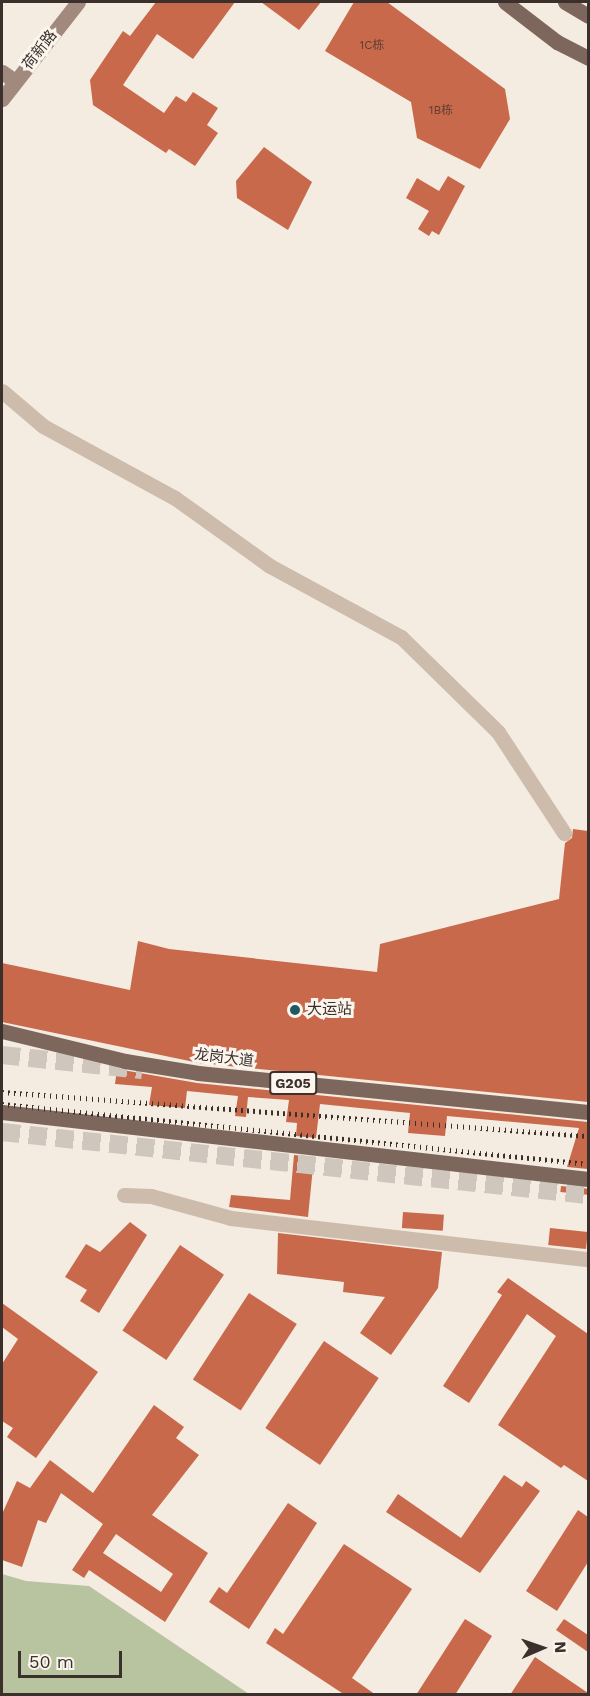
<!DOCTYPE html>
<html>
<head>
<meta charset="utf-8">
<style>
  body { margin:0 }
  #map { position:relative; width:590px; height:1696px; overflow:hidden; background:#f4ebe1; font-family:"Work Sans","Noto Sans SC",sans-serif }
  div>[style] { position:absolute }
  .green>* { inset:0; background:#b8c4a0 }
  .building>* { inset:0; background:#c8694b; transform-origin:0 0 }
  .highway-tunnel>* { height:18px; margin-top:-9px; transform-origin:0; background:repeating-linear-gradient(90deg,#cfc6bd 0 18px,transparent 0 27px) }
  .street>* { height:15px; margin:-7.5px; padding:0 7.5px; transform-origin:7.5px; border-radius:7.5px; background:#cdbbac }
  .secondary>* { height:15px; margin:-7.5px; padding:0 7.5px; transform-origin:7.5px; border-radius:7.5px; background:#a18a7d }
  .primary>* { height:15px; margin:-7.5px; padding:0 7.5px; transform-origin:7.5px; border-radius:7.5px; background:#7d675c }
  .rail>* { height:4.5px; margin-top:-2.25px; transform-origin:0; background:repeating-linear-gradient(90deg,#3b302b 0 1.5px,transparent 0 6px) }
  .dots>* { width:16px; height:16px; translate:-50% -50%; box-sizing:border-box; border:3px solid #fbf5ee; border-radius:50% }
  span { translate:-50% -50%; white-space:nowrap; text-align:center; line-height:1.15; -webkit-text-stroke:6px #fbf5ee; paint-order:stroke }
  .number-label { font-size:12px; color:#5e3e33 }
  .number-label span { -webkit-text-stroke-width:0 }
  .shield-label span { padding:2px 4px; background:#fbf5ee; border:2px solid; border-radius:4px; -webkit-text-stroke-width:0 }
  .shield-label { font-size:14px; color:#3b302b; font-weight:700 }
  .street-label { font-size:15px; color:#3b302b }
  .poi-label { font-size:15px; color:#3b302b }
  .left { translate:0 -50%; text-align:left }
  .frame { position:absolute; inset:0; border:3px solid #3b302b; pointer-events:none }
  .north { position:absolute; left:512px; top:1618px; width:60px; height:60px; -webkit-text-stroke:4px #fbf5ee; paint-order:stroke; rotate:88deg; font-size:16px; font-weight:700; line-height:24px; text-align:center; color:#3b302b }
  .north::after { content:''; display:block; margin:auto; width:21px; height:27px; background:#3b302b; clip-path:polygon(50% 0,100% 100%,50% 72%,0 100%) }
  .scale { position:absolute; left:18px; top:1651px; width:104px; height:27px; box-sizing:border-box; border:3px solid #3b302b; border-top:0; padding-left:8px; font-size:18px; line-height:21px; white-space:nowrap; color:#3b302b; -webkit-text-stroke:4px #fbf5ee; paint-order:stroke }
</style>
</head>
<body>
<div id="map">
  <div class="green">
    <div style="clip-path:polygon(2px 1574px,26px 1581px,89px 1586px,249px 1694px,2px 1694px)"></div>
  </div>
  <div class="building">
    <div style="clip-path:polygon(156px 2px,235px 2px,193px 59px,157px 34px,123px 85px,164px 113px,176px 96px,186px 102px,193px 92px,218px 108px,207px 125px,218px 133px,195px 166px,169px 149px,166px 153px,93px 105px,90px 80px,123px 31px,130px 36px)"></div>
    <div style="clip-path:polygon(261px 2px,321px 2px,299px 30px)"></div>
    <div style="clip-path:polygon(354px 2px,387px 2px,505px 89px,510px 119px,480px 169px,417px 138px,411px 102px,325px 51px)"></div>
    <div style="clip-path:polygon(264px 147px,312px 182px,288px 230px,237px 198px,236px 181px)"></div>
    <div style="clip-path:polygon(448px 176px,465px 186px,439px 235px,432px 231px,429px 236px,418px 229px,429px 211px,406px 198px,417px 178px,439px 191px)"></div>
    <div style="clip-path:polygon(573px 829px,588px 831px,588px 1102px,199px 1063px,2px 1022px,2px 963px,130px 990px,138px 941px,169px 949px,377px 972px,380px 944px,559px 899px,565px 843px,572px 838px)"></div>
    <div style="clip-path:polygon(117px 1069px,197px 1083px,588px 1122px,588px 1169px,567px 1167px,579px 1128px,447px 1116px,445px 1136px,408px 1133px,410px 1113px,320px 1104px,316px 1138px,296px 1136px,297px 1123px,286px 1122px,289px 1100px,248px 1097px,246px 1117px,235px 1116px,238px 1096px,187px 1091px,185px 1108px,149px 1105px,152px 1087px,115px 1084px)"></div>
    <div style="clip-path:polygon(294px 1155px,314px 1157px,308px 1217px,229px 1207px,231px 1195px,290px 1200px)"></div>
    <div style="left:561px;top:1186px;width:27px;height:6px;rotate:6deg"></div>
    <div style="left:403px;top:1212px;width:41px;height:16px;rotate:4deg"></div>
    <div style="clip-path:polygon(130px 1222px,147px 1235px,99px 1313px,80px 1301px,87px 1290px,65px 1277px,86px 1244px,100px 1252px)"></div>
    <div style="left:550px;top:1228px;width:38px;height:17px;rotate:6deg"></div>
    <div style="clip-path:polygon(278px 1233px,442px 1252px,438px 1288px,391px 1355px,360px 1333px,385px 1297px,343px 1292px,344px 1282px,277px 1274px)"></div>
    <div style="left:180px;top:1245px;width:53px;height:103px;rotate:34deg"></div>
    <div style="clip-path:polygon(508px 1278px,588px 1334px,588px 1481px,564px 1465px,561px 1468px,498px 1425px,556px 1336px,527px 1314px,469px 1403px,443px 1386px,502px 1295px,497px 1292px)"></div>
    <div style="left:249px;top:1293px;width:57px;height:103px;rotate:33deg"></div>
    <div style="clip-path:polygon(2px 1303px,98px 1372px,36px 1458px,7px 1437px,13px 1428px,2px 1421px,2px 1364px,18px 1339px,2px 1327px)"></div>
    <div style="left:324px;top:1341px;width:66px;height:105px;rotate:34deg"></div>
    <div style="clip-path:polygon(evenodd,154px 1405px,184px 1427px,176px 1438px,199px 1455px,152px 1515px,208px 1553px,165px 1622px,89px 1570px,84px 1578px,72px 1570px,103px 1524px,61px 1493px,46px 1523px,38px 1520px,22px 1567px,2px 1560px,2px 1514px,17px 1481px,30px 1488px,50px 1460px,93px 1493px,154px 1405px,116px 1534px,173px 1574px,161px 1592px,103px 1553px,116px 1534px)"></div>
    <div style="clip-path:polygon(504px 1475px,522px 1487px,526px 1481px,540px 1491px,480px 1573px,386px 1512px,398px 1494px,461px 1538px)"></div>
    <div style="clip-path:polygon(288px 1503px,317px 1523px,249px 1629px,209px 1602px,219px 1587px,227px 1593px)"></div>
    <div style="clip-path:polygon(578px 1510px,588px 1517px,588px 1562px,557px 1611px,526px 1591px)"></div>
    <div style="clip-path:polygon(344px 1544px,412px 1589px,352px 1678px,376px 1695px,345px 1695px,266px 1643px,275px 1628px,283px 1634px)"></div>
    <div style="clip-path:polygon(465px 1619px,492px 1636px,455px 1695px,416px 1695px)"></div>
    <div style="clip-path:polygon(564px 1619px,588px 1635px,588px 1652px,556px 1630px)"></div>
    <div style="clip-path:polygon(535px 1657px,588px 1693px,588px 1695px,510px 1695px)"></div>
  </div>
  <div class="highway-tunnel">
    <div style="left:2px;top:1055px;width:141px;rotate:6.1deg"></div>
    <div style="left:2px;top:1132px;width:589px;rotate:6.14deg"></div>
  </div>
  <div class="street">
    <div style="left:2px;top:391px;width:54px;rotate:40.5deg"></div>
    <div style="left:43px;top:426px;width:150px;rotate:28.6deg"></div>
    <div style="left:175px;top:498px;width:117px;rotate:35.6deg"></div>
    <div style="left:270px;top:566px;width:149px;rotate:28.5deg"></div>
    <div style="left:401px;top:637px;width:136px;rotate:44.4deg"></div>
    <div style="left:498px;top:732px;width:121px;rotate:56.8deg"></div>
    <div style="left:124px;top:1195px;width:27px;rotate:2deg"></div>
    <div style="left:151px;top:1196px;width:83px;rotate:15.4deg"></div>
    <div style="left:231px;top:1218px;width:359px;rotate:6.6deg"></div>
  </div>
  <div class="secondary">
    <div style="left:2px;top:72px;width:16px;rotate:35deg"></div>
    <div style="left:2px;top:99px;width:123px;rotate:-51.9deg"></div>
  </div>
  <div class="primary">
    <div style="left:505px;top:2px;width:66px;rotate:37.6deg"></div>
    <div style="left:557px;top:42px;width:35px;rotate:27deg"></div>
    <div style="left:565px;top:2px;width:27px;rotate:31deg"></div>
    <div style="left:2px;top:1031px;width:127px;rotate:13.7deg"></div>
    <div style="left:125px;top:1061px;width:74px;rotate:9.3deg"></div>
    <div style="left:198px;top:1073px;width:392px;rotate:5.7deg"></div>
    <div style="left:2px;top:1112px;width:590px;rotate:6.52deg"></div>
  </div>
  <div class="rail">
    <div style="left:2px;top:1092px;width:588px;rotate:4.29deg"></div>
    <div style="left:2px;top:1104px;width:589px;rotate:5.85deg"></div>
  </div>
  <div class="dots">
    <div style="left:295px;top:1010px;background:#1f5a5e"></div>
  </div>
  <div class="number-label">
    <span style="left:372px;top:46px">1C栋</span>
    <span style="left:441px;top:111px">1B栋</span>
  </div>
  <div class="shield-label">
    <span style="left:293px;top:1083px">G205</span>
  </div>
  <div class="street-label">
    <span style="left:40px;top:50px;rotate:-52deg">荷新路</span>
    <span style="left:224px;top:1058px;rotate:7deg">龙岗大道</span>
  </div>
  <div class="poi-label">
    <span class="left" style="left:307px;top:1010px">大运站</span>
  </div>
  <div class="frame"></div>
  <div class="north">N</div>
  <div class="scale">50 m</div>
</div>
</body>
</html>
